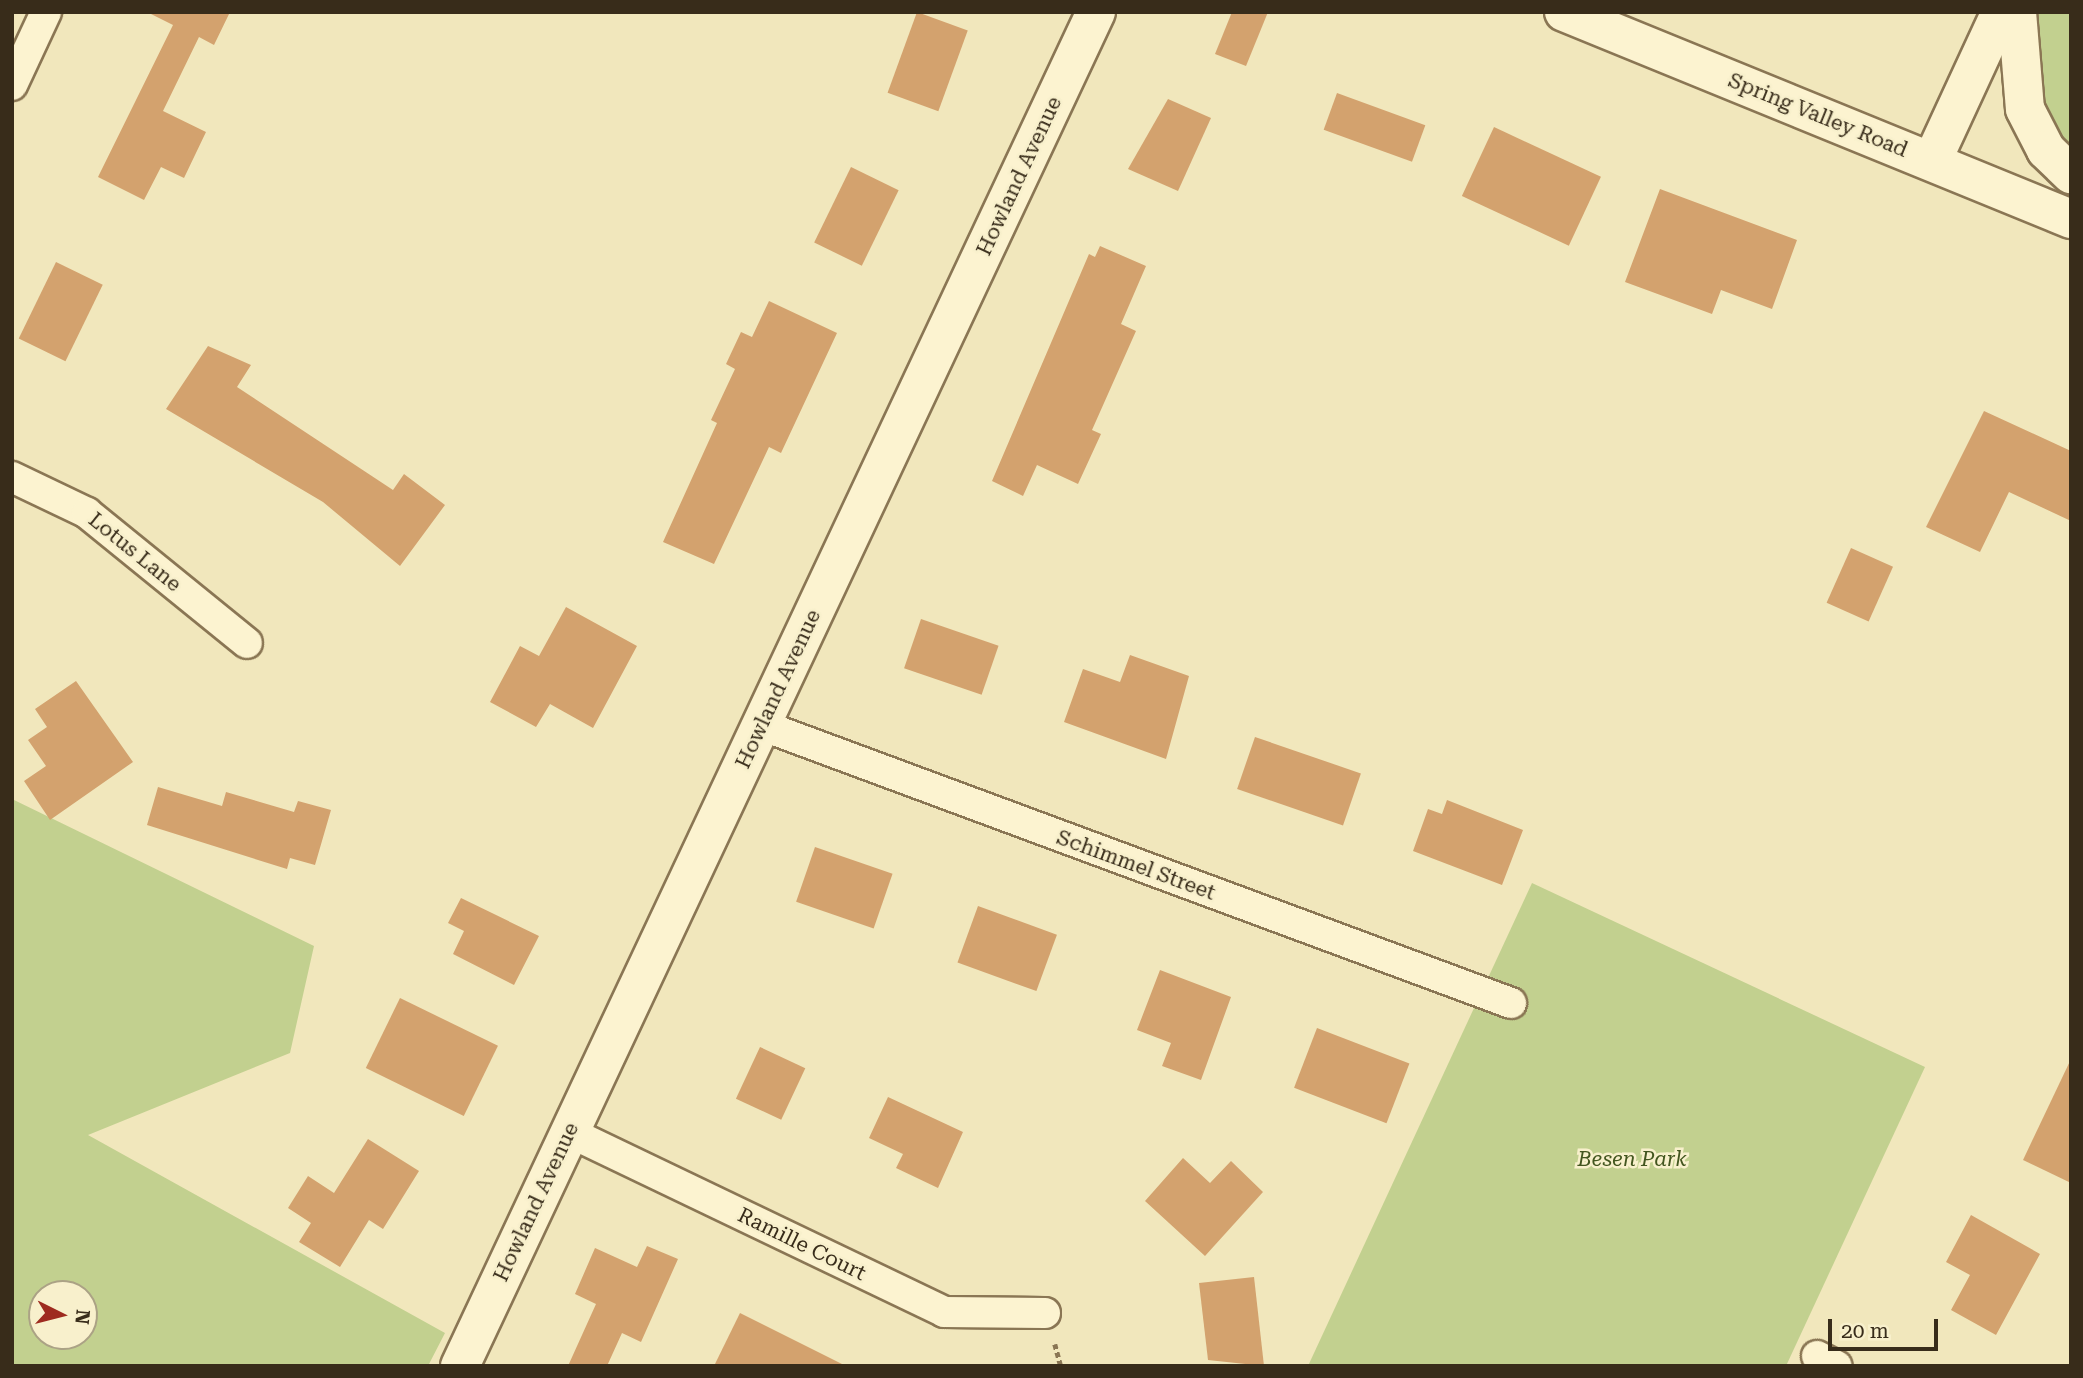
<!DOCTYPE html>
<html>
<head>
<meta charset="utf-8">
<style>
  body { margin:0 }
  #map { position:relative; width:2083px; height:1378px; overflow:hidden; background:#f1e7bc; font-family:"Roboto Serif",serif }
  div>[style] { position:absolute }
  .green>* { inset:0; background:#c2d08f }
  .building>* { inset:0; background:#d3a26e; transform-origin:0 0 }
  .path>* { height:4.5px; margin-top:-2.25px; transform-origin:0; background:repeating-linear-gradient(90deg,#8a7654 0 5px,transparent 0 8.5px) }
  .roads { filter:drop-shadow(2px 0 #8a7654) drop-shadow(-2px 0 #8a7654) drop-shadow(0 2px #8a7654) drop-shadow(0 -2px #8a7654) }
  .minor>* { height:30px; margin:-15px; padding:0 15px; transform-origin:15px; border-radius:15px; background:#fcf3d0 }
  .tertiary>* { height:38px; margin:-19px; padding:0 19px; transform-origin:19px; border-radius:19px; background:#fcf3d0 }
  span { translate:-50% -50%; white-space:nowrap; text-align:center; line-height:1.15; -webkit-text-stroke:5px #f8f0cc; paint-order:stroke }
  .street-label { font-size:21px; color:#382c1a }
  .park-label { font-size:21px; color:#43561f; font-style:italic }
  .frame { position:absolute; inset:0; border:14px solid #382c1a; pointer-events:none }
  .north { position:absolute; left:28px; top:1280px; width:70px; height:70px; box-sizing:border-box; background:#f8f0cc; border:2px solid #aba285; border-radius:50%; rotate:96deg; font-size:19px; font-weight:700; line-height:28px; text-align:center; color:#382c1a }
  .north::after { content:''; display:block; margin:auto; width:24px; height:32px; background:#9e2b1f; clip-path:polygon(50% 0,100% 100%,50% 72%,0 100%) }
  .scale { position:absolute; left:1828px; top:1319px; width:110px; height:32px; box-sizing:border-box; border:4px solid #382c1a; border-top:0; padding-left:9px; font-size:21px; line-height:24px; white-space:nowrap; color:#382c1a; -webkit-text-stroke:5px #f8f0cc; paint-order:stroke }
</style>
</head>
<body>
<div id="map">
  <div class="green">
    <div style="clip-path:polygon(2017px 12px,2071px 12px,2071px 174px,2059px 164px)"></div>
    <div style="clip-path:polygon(evenodd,12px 799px,314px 946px,290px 1053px,88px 1135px,445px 1333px,428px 1366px,12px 1366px,12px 799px,42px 1294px,84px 1294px,84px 1336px,42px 1336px,42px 1294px)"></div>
    <div style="clip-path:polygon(1532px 883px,1925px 1067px,1786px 1366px,1308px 1366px)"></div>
  </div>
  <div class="building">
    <div style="clip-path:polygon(147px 12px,230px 12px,214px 45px,199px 37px,163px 111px,206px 132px,184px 178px,161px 167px,144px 200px,98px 177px,173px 25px)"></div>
    <div style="left:917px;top:12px;width:54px;height:86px;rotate:20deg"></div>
    <div style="clip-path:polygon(1232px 12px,1268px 12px,1246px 66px,1215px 54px)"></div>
    <div style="left:1337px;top:93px;width:94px;height:39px;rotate:20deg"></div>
    <div style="clip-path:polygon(1168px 99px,1211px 118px,1178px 191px,1128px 169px)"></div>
    <div style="left:1494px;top:127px;width:118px;height:76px;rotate:25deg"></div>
    <div style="left:851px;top:167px;width:53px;height:84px;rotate:26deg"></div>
    <div style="clip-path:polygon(1660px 189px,1797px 240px,1772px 309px,1721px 290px,1712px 314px,1625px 282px)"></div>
    <div style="clip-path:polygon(1100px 246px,1146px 266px,1121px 324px,1136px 331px,1092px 430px,1101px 434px,1078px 484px,1037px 465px,1023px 496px,992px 481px,1089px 254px,1095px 257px)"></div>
    <div style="left:56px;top:262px;width:52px;height:85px;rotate:26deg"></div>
    <div style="clip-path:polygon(769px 301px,837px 333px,781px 453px,769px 447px,714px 564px,663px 542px,717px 423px,711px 420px,735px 369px,726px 364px,741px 332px,752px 337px)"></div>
    <div style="clip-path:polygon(208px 346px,251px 365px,237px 387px,393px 490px,404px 474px,445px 505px,400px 566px,323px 502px,166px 409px)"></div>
    <div style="clip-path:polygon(1984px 411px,2071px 451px,2071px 521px,2009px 492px,1980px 552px,1926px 527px)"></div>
    <div style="left:1851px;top:548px;width:46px;height:60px;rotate:24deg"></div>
    <div style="clip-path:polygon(566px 607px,637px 646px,593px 728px,550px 704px,536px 727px,490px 702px,520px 646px,539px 656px)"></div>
    <div style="left:921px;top:619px;width:82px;height:52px;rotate:19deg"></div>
    <div style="clip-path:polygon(1130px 655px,1189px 676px,1166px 759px,1064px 722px,1083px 669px,1120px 682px)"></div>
    <div style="clip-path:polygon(76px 681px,133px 762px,50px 820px,24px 781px,46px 766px,28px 740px,47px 727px,35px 709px)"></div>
    <div style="left:1255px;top:737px;width:112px;height:55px;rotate:19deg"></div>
    <div style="clip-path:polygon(158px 787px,222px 806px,226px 792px,294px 812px,298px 801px,331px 810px,315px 865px,290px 858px,287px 869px,147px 825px)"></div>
    <div style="clip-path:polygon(1447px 800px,1523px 830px,1502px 885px,1413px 851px,1428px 809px,1442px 814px)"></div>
    <div style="left:815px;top:847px;width:82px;height:58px;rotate:19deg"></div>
    <div style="clip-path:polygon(461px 898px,539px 936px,514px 985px,453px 954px,464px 931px,448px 923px)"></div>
    <div style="left:978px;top:906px;width:84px;height:60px;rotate:20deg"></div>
    <div style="clip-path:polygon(1160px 970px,1231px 997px,1201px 1080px,1162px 1066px,1171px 1043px,1137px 1030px)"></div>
    <div style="left:400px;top:998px;width:109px;height:78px;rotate:26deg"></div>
    <div style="left:1317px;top:1028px;width:99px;height:64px;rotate:21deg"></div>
    <div style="left:760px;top:1047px;width:50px;height:57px;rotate:25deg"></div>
    <div style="clip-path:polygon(2071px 1059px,2071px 1183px,2023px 1160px)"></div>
    <div style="clip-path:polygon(888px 1097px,963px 1132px,938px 1188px,896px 1168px,903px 1154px,869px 1138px)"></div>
    <div style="clip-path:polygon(368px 1139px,419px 1171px,383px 1229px,369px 1220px,340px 1267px,299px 1242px,311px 1223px,288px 1208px,308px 1176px,334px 1193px)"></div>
    <div style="clip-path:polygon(1183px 1158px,1210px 1183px,1231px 1161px,1263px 1192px,1205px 1256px,1145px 1201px)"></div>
    <div style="clip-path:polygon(1971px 1215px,2040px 1254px,1996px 1335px,1951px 1310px,1970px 1275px,1946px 1262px)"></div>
    <div style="clip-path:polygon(647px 1246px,678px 1259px,641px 1342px,622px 1333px,607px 1366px,568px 1366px,596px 1304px,575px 1294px,595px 1248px,637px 1267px)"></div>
    <div style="clip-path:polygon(1254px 1277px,1264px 1366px,1208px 1360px,1199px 1283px)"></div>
    <div style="clip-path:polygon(740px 1313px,846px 1366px,714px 1366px)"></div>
  </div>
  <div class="path">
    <div style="left:1055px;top:1344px;width:23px;rotate:75deg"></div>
    <div style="left:1726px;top:1366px;width:24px"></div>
  </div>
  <div class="roads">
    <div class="minor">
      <div style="left:12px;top:85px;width:81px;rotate:-65deg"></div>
      <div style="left:12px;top:477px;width:83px;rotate:25.6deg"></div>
      <div style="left:87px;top:513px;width:206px;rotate:39.1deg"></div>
      <div style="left:761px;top:725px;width:800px;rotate:20.34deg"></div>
      <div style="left:569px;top:1132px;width:416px;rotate:25.6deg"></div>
      <div style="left:944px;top:1312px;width:101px;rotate:0.6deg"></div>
      <div style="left:1817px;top:1356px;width:22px;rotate:27deg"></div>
    </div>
    <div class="tertiary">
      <div style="left:1564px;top:12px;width:548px;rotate:22.21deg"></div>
      <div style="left:2017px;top:12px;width:97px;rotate:85.3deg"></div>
      <div style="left:2025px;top:109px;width:46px;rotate:62.9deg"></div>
      <div style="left:2046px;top:150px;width:35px;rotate:44deg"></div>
      <div style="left:1932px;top:161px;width:164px;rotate:-65.2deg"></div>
      <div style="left:460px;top:1366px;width:1496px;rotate:-64.84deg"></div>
    </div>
  </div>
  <div class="street-label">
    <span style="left:1818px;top:115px;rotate:22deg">Spring Valley Road</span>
    <span style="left:1019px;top:176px;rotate:-65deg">Howland Avenue</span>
    <span style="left:135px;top:552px;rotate:39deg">Lotus Lane</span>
    <span style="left:778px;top:689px;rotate:-65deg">Howland Avenue</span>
    <span style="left:1136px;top:865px;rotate:20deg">Schimmel Street</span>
    <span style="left:536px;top:1202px;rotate:-65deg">Howland Avenue</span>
    <span style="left:802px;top:1244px;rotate:26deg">Ramille Court</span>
  </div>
  <div class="park-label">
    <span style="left:1632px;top:1159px">Besen Park</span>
  </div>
  <div class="frame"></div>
  <div class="north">N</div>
  <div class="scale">20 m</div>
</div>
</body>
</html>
